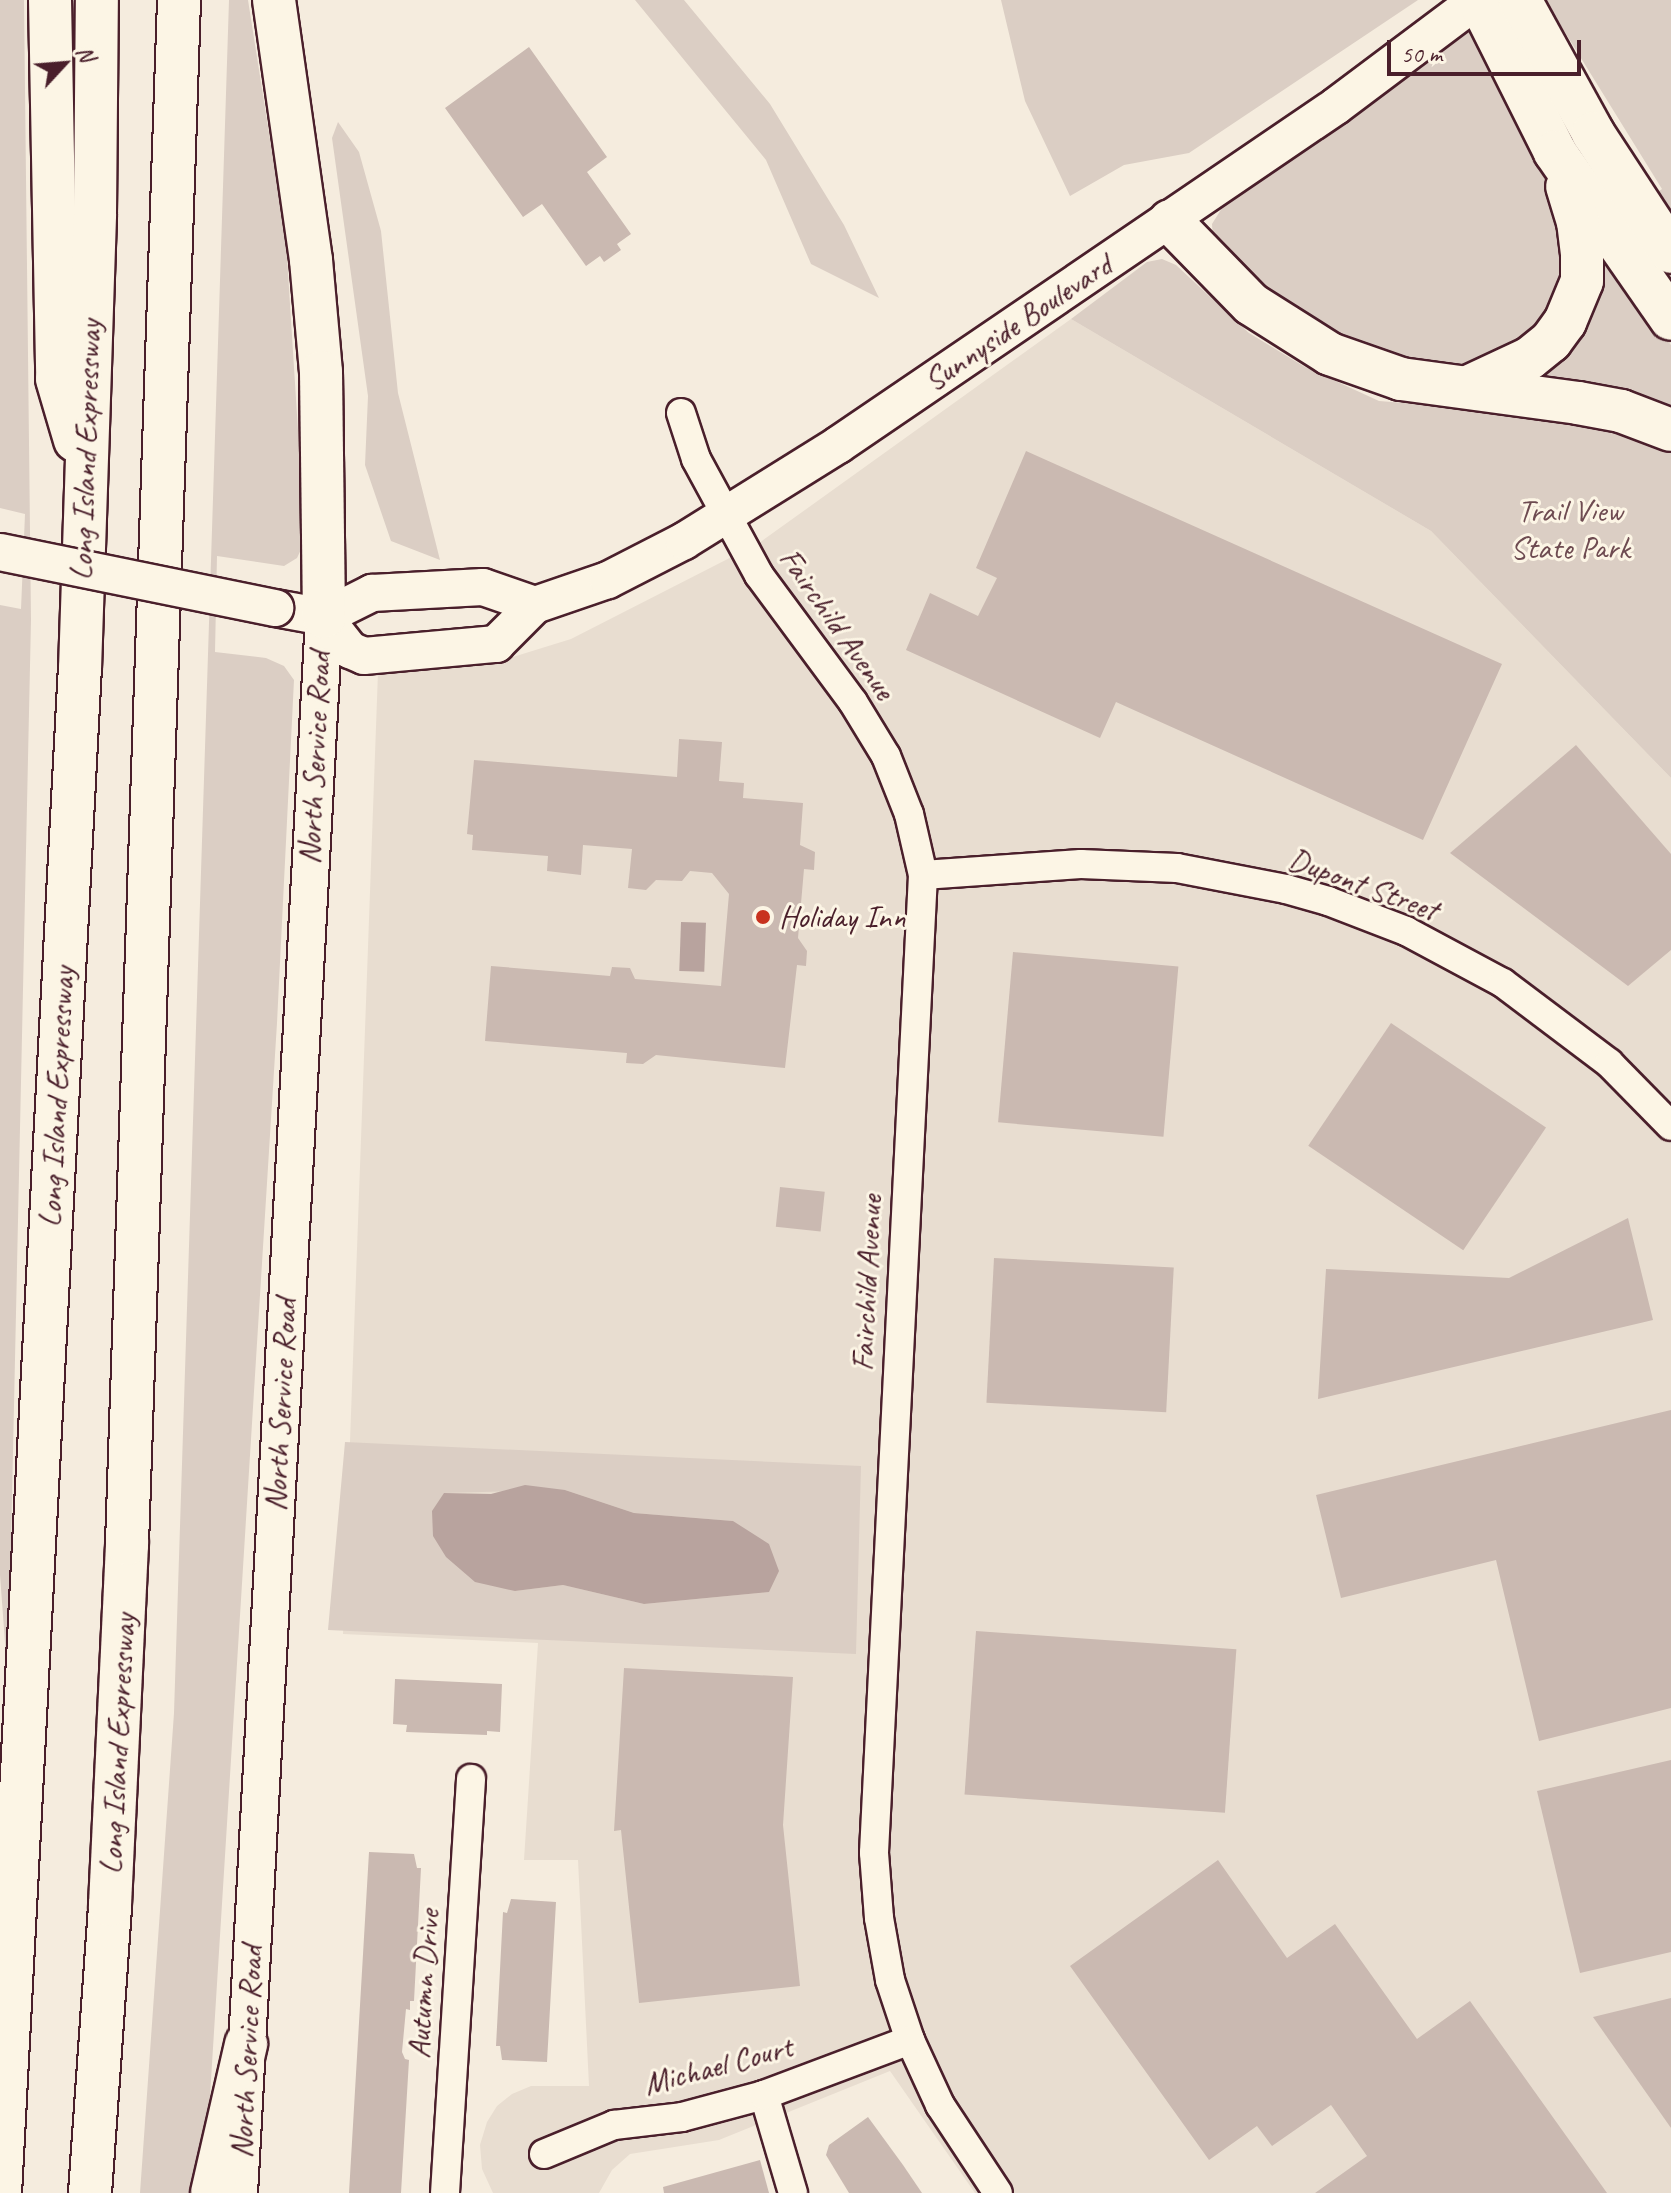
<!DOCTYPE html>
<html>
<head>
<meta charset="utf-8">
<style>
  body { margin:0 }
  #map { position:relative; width:1671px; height:2193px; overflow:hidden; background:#f5ecde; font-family:Caveat,sans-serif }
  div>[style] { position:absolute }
  .built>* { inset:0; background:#e8ddd0 }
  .green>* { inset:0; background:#dbcec4 }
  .water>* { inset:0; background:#b8a39e; transform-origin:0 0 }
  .building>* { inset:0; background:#cab9b1; transform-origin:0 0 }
  .roads { filter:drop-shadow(2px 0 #4a1f2b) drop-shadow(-2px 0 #4a1f2b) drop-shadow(0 2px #4a1f2b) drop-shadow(0 -2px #4a1f2b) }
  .minor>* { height:28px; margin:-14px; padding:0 14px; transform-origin:14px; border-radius:14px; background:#fcf5e5 }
  .major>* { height:36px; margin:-18px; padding:0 18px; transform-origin:18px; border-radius:18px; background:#fcf5e5 }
  .highway>* { height:42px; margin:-21px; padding:0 21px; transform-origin:21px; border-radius:21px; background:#fcf5e5 }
  .bridges { filter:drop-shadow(2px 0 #4a1f2b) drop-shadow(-2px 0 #4a1f2b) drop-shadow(0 2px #4a1f2b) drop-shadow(0 -2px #4a1f2b) }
  .major-bridge>* { height:36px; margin:-18px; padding:0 18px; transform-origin:18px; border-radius:18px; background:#fcf5e5 }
  .dots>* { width:22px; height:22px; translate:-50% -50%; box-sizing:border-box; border:4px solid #fcf5e5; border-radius:50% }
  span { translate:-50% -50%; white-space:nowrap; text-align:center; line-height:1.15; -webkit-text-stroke:6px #fcf5e5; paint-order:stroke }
  .street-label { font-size:32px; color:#4a1f2b }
  .park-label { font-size:32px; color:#6e4b51 }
  .poi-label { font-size:32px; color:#4a1f2b }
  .left { translate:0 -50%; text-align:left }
  .north { position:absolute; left:24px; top:24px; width:80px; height:80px; -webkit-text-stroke:6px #fcf5e5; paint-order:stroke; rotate:64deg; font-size:22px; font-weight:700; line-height:32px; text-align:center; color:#4a1f2b }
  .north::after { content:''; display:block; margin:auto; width:28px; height:36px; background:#4a1f2b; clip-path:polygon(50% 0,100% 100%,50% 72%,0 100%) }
  .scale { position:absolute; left:1387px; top:40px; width:194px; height:36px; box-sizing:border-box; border:4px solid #4a1f2b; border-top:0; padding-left:10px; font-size:24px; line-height:28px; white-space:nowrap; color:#4a1f2b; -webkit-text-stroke:6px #fcf5e5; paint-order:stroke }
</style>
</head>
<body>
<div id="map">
  <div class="built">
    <div style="clip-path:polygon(1071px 319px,1431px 531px,1671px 778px,1671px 2193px,975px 2193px,890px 2071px,719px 2140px,630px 2154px,612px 2170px,599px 2193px,493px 2193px,482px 2169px,480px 2145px,487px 2122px,497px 2106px,512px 2094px,531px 2086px,589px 2086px,578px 1860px,524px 1860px,538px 1643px,343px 1634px,378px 672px,493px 663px,571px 639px,759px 543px)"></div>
  </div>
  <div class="green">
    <div style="clip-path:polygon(0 0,24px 0,31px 620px,8px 1683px,0 1575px,0 605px,21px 609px,25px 514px,0 508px)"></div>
    <div style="clip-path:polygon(229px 0,248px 0,286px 241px,305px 541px,297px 558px,284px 566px,217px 556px,215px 652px,266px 658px,284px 666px,294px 680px,277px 1023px,209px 2112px,199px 2193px,140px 2193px,174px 1713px)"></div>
    <div style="clip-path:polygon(635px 0,684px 0,770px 104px,844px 225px,879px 298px,811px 264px,766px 160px)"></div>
    <div style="clip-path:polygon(1001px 0,1418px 0,1189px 153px,1124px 165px,1070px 196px,1025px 101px)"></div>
    <div style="clip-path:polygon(1545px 0,1671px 0,1671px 213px,1658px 192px,1662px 189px)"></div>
    <div style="clip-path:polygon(1475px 28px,1503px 80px,1531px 154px,1569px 221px,1575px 280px,1547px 335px,1501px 363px,1444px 369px,1384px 357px,1294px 317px,1213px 240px,1212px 224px,1222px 208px)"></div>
    <div style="clip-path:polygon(338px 122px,359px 152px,381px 231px,398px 393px,440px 560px,391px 541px,365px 465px,368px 396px,332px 138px)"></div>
    <div style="clip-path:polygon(1162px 259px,1176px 265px,1249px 333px,1305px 367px,1379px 401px,1529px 413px,1671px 439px,1671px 778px,1431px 531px,1071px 319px,1147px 262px)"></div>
    <div style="clip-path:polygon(1600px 261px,1610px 267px,1671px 345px,1671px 417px,1536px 388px,1529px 372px)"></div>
    <div style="clip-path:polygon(evenodd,345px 1442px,861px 1466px,856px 1654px,328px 1630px,345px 1442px,565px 1490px,634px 1513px,733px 1521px,769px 1592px,644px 1604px,563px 1585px,515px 1591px,444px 1493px,565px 1490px)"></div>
  </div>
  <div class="water">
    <div style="left:681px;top:922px;width:25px;height:49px;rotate:2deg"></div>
    <div style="clip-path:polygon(525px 1485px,565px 1490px,634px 1513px,733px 1521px,769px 1544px,779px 1571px,769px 1592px,644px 1604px,563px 1585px,515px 1591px,475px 1582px,446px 1557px,433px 1536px,432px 1511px,444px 1493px,491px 1494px)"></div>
  </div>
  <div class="building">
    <div style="clip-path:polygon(529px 47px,607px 157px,587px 172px,631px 234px,617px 244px,621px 250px,604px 262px,600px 256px,586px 266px,542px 204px,523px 217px,445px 108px)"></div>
    <div style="clip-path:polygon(1026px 451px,1502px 664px,1423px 840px,1116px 702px,1100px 738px,906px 650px,930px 593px,978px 616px,997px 578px,976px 568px)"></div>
    <div style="clip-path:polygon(679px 739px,722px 742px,719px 781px,744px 783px,743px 798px,803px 803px,800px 845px,815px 852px,814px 870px,804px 869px,798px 938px,807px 951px,806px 966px,797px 965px,785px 1068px,656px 1055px,643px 1064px,626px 1063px,627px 1053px,485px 1041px,491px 966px,610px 976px,612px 967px,630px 968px,635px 979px,721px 986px,729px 894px,712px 873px,690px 871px,682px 881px,656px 880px,646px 890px,628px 888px,632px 849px,583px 845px,581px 875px,547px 871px,548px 856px,472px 850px,473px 835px,467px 834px,474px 760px,677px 777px)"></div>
    <div style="clip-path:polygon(1576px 745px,1671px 854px,1671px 950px,1628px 986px,1450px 853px)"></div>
    <div style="left:1013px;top:952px;width:166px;height:171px;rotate:5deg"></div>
    <div style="left:1391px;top:1023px;width:187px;height:148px;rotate:34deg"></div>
    <div style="left:780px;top:1187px;width:45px;height:40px;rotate:6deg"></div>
    <div style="clip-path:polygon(1628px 1218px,1653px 1320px,1318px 1399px,1326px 1269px,1509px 1278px)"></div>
    <div style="left:994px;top:1258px;width:180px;height:145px;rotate:3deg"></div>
    <div style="clip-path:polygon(1671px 1410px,1671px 1708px,1539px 1741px,1496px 1560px,1341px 1598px,1316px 1495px)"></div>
    <div style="left:976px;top:1631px;width:261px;height:164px;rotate:4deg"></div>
    <div style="clip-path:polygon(624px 1668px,793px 1677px,783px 1825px,800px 1986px,639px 2003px,621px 1830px,614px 1831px)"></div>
    <div style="clip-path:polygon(395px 1679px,502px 1684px,500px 1732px,487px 1731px,487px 1735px,406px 1732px,407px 1725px,393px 1724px)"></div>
    <div style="clip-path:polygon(1671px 1760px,1671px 1952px,1580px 1973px,1537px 1791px)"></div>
    <div style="clip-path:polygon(369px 1852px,414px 1854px,417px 1868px,421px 1868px,414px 2001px,410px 2001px,410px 2010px,406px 2009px,402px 2052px,405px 2059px,409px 2060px,401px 2193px,349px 2193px)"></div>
    <div style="clip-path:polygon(1218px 1860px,1287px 1958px,1335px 1924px,1417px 2039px,1470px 2001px,1607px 2193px,1315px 2193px,1367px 2156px,1331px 2105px,1272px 2146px,1257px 2126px,1209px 2160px,1070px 1966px)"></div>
    <div style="clip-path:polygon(511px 1899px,556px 1902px,547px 2062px,502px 2060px,500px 2046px,496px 2046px,503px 1912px,507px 1913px)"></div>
    <div style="clip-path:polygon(1671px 1998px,1671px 2128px,1593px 2017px)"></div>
    <div style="clip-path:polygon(868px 2117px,903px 2165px,922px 2193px,849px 2193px,826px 2155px,829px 2145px)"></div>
    <div style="clip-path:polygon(760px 2160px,769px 2193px,664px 2193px,663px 2187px)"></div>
  </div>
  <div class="roads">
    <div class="minor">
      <div style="left:681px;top:413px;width:48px;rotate:71.9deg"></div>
      <div style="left:696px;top:459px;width:132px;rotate:61.5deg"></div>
      <div style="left:759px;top:575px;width:158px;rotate:53.5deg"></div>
      <div style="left:853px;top:702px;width:63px;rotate:58.6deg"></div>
      <div style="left:886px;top:756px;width:62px;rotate:68.4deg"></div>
      <div style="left:909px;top:814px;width:63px;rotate:77.1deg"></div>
      <div style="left:923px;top:875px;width:979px;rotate:92.87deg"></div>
      <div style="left:874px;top:1853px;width:65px;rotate:85.6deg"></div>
      <div style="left:879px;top:1918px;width:63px;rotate:79.9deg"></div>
      <div style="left:890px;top:1980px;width:63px;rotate:71.6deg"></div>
      <div style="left:910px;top:2040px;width:72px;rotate:65.2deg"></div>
      <div style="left:940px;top:2105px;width:105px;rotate:56.6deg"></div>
      <div style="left:923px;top:875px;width:158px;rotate:-4deg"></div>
      <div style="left:1081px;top:864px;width:96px;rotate:2.4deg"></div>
      <div style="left:1177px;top:868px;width:111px;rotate:10.9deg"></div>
      <div style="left:1286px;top:889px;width:44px;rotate:15.9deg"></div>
      <div style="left:1328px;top:901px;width:84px;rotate:21deg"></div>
      <div style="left:1406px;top:931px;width:110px;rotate:28.2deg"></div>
      <div style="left:1503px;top:983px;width:133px;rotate:37deg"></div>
      <div style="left:1609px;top:1063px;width:88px;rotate:45.5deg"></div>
      <div style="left:764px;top:2095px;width:102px;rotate:73.5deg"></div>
      <div style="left:544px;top:2154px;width:76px;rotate:-22.5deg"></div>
      <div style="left:614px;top:2125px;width:68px;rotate:-6.7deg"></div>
      <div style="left:682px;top:2117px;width:85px;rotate:-15deg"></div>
      <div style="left:764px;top:2095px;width:156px;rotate:-20.6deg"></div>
      <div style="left:445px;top:2193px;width:415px;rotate:-86.4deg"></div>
    </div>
    <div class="major">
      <div style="left:275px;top:608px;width:50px;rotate:10.4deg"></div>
      <div style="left:324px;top:617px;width:54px;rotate:-26.6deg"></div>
      <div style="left:372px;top:593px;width:111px;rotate:-3.1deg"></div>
      <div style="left:483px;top:587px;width:55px;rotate:19.1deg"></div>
      <div style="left:324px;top:617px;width:42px;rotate:51.8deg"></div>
      <div style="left:350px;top:650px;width:15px;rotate:23deg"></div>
      <div style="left:364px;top:656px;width:133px;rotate:-5.2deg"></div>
      <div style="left:496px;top:644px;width:55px;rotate:-45deg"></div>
      <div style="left:535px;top:605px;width:77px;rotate:-18.9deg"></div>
      <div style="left:608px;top:580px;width:85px;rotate:-27.2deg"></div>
      <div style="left:684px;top:541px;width:181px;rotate:-31.9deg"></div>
      <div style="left:838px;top:445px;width:602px;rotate:-34.24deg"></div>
      <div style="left:1336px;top:106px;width:176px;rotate:-36.9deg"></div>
      <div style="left:239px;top:2193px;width:1578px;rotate:-86.91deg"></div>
    </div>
    <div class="highway">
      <div style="left:50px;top:0;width:379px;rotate:88.9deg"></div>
      <div style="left:57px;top:379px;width:64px;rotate:73.6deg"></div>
      <div style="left:274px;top:0;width:263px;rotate:81.9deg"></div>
      <div style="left:311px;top:260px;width:112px;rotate:84.9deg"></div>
      <div style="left:321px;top:372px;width:245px;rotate:89.3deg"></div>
      <div style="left:1479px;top:0;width:170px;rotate:63.4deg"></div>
      <div style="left:1555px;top:152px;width:203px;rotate:55.2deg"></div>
      <div style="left:1520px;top:0;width:152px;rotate:61.2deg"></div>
      <div style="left:1593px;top:133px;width:142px;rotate:56.8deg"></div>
      <div style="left:1170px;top:221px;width:116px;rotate:45.7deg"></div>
      <div style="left:1251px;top:304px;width:93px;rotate:32.3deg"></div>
      <div style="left:1330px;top:354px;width:75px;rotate:19.4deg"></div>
      <div style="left:1401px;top:379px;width:179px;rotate:7.7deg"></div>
      <div style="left:1578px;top:403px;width:44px;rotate:10.5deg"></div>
      <div style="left:1621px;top:411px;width:53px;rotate:20.8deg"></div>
      <div style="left:1468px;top:387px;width:68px;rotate:-25.1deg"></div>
      <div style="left:1530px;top:358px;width:27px;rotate:-39deg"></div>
      <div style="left:1551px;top:341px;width:24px;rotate:-54deg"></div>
      <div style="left:1565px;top:322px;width:44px;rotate:-67.5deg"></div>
      <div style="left:1582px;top:281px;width:27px;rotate:-90deg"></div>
      <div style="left:1582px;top:254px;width:32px;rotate:-97deg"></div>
      <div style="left:1578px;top:222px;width:37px;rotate:-107deg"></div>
      <div style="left:0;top:2193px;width:1526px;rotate:-87deg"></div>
      <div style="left:80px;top:669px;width:455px;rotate:-88.1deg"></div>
      <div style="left:95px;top:214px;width:214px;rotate:-89.5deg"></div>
      <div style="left:90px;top:2193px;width:289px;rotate:-86deg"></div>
      <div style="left:110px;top:1905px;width:361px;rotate:-87.3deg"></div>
      <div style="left:127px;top:1544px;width:1545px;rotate:-88.07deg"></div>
      <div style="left:212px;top:2193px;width:153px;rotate:-77.1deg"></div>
    </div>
  </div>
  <div class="bridges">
    <div class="major-bridge">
      <div style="left:0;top:552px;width:281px;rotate:11.5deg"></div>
    </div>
  </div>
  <div class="dots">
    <div style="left:763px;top:917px;background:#c8321e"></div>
  </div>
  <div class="street-label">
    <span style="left:1018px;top:323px;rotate:-34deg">Sunnyside Boulevard</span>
    <span style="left:86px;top:450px;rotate:-88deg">Long Island Expressway</span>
    <span style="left:837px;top:624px;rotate:55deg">Fairchild Avenue</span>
    <span style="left:315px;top:758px;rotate:-87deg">North Service Road</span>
    <span style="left:1363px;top:885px;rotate:20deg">Dupont Street</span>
    <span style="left:57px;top:1097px;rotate:-87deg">Long Island Expressway</span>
    <span style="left:867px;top:1283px;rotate:-87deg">Fairchild Avenue</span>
    <span style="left:281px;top:1405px;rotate:-87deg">North Service Road</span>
    <span style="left:118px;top:1744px;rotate:-87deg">Long Island Expressway</span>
    <span style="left:424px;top:1984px;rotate:-86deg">Autumn Drive</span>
    <span style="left:247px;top:2052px;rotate:-87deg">North Service Road</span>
    <span style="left:718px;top:2066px;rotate:-15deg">Michael Court</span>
  </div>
  <div class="park-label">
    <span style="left:1570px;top:530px">Trail View<br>State Park</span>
  </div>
  <div class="poi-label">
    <span class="left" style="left:779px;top:917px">Holiday Inn</span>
  </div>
  <div class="north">N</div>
  <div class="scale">50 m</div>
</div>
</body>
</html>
